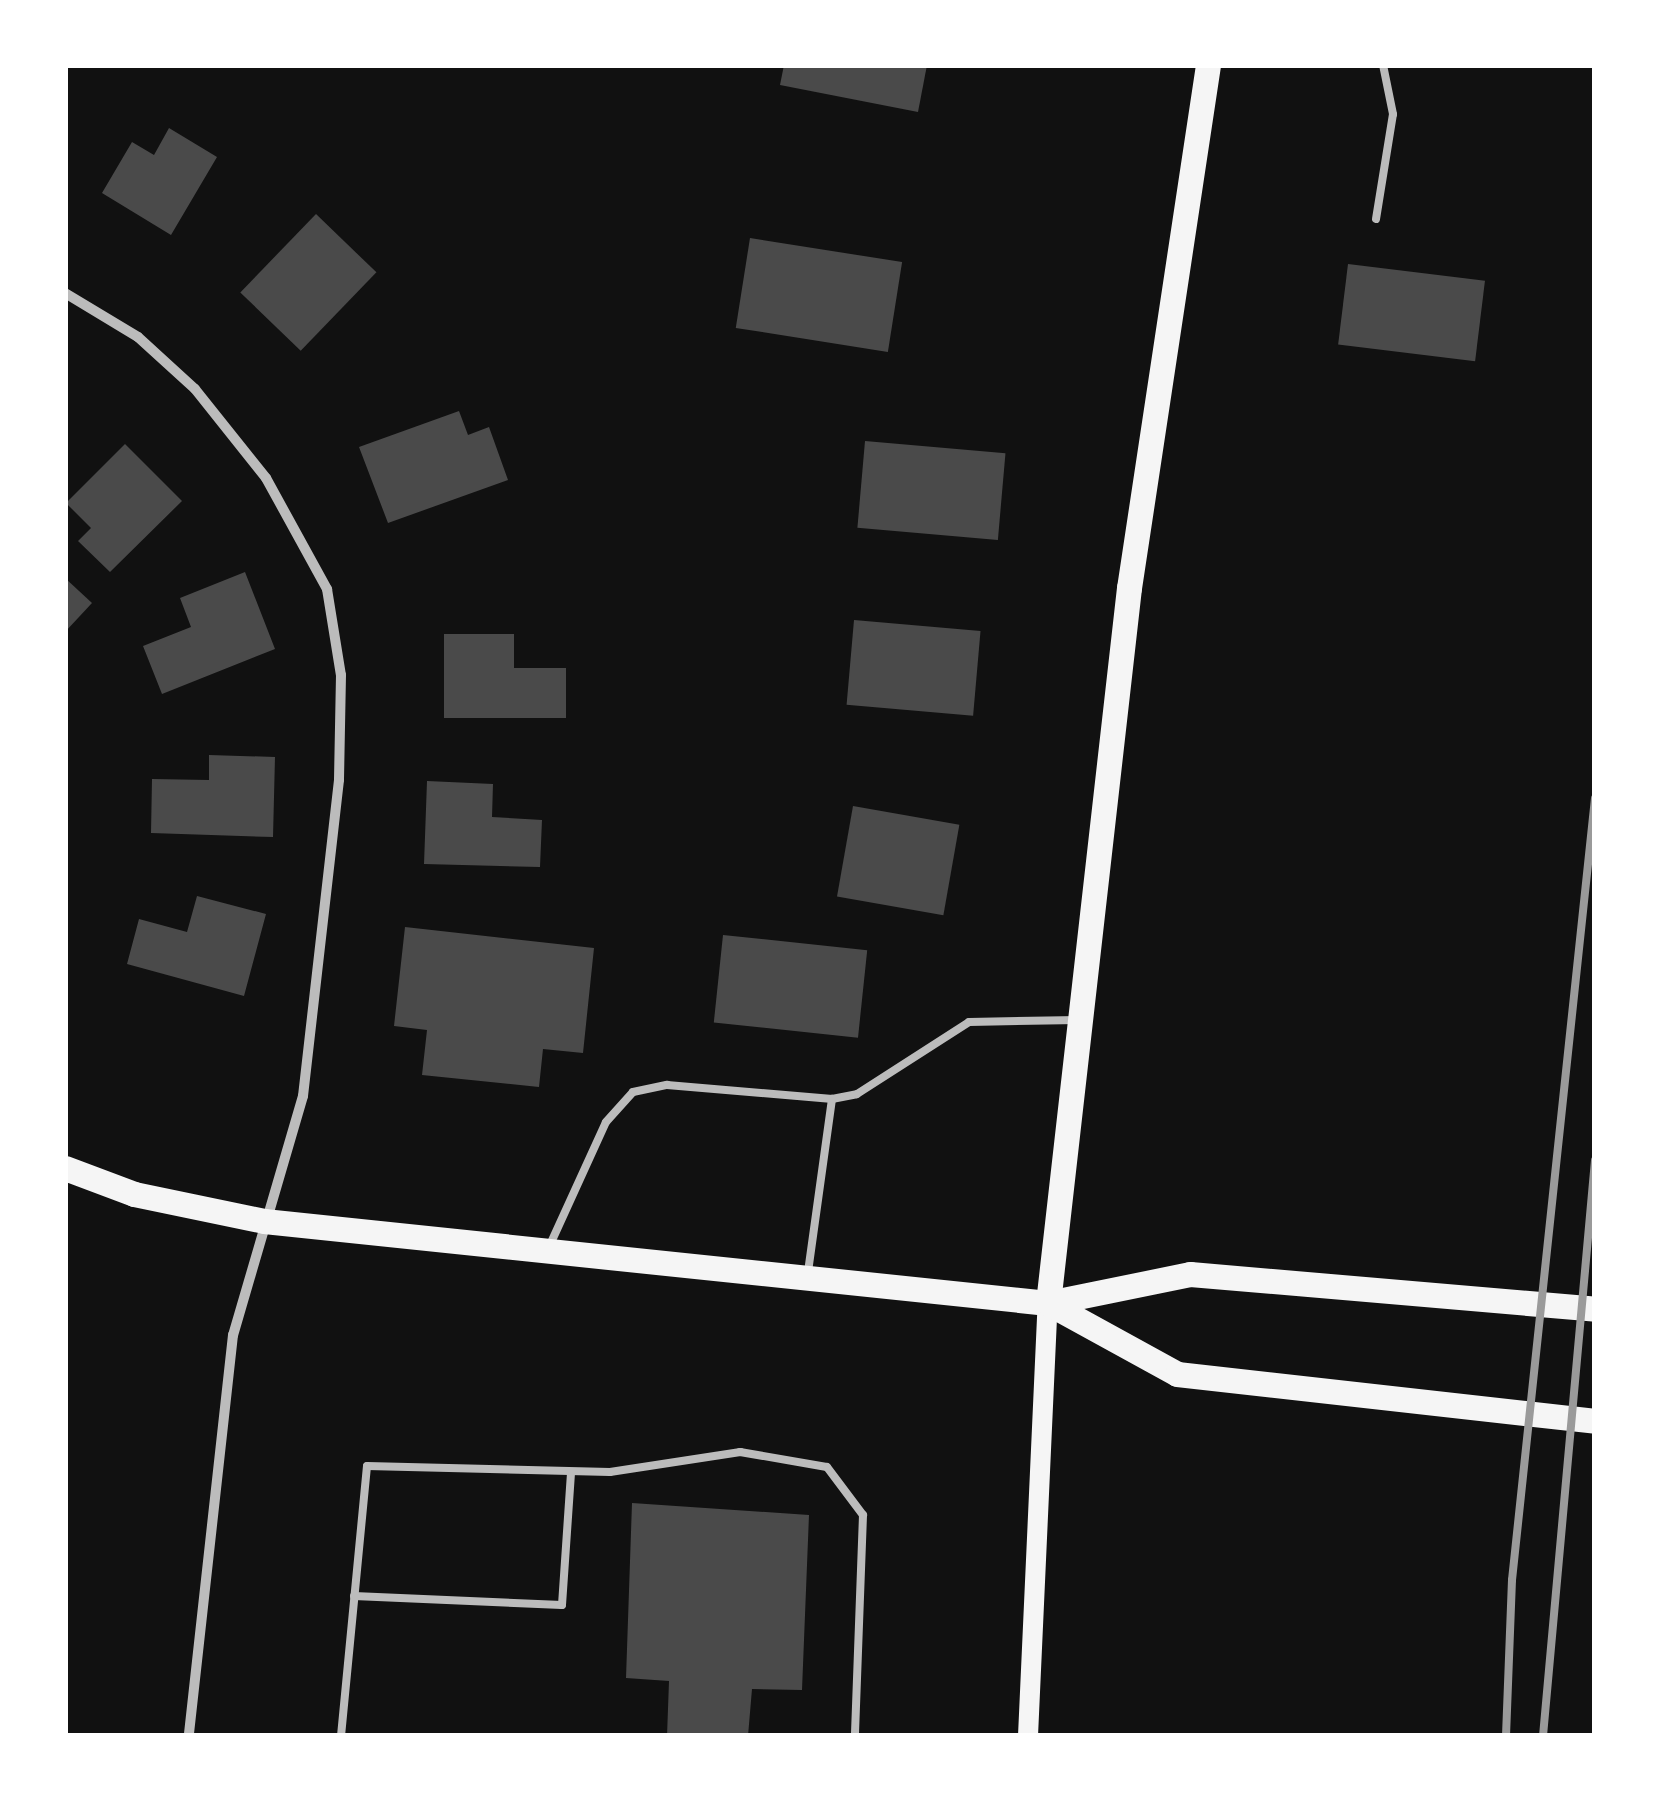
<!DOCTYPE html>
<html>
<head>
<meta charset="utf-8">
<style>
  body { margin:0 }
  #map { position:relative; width:1660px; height:1801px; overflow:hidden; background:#111; font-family:"IBM Plex Sans",sans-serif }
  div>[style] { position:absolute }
  .building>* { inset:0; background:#4a4a4a; transform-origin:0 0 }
  .service>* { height:8px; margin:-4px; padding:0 4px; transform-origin:4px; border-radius:4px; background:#bcbcbc }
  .minor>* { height:10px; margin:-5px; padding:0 5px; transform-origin:5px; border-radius:5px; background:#bcbcbc }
  .secondary>* { height:20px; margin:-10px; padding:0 10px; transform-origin:10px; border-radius:10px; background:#f5f5f5 }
  .primary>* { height:25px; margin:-12.5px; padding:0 12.5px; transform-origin:12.5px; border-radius:12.5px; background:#f5f5f5 }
  .rail>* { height:8px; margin:-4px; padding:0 4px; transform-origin:4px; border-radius:4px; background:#9a9a9a }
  span { translate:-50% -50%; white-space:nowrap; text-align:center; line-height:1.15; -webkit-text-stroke:8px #fff; paint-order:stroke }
  .frame { position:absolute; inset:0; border:68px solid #fff; pointer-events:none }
</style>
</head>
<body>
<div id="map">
  <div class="building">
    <div style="clip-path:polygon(784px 65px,927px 65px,918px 112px,780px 85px)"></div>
    <div style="clip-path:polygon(169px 128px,217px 157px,171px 235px,102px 193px,132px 142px,154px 155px)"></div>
    <div style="left:316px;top:214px;width:84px;height:109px;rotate:44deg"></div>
    <div style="left:750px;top:238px;width:154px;height:91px;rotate:9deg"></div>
    <div style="left:1348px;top:264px;width:138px;height:81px;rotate:7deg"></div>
    <div style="clip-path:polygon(459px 411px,468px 435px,489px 427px,508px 480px,388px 523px,359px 447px)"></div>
    <div style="left:865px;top:441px;width:141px;height:87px;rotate:5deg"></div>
    <div style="clip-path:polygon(125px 444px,182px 501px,110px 572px,78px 541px,91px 528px,66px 503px)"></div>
    <div style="clip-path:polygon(245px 572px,275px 649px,162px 694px,143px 646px,191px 627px,180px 598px)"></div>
    <div style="clip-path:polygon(65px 578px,92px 603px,65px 632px)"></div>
    <div style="left:854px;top:620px;width:127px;height:85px;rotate:5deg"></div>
    <div style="clip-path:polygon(444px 634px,514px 634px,514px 668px,566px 668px,566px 718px,444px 718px)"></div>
    <div style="clip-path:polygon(209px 755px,275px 757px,273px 837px,151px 833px,152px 779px,209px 780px)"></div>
    <div style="clip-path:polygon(427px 781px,493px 784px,492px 817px,542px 820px,540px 867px,424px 864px)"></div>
    <div style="left:853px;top:806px;width:108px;height:92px;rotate:10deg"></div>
    <div style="clip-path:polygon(197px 896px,266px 914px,244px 996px,127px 964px,139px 919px,187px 932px)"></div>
    <div style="clip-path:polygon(405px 927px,594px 948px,583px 1053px,543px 1049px,539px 1087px,422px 1075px,427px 1030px,394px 1026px)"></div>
    <div style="left:723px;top:935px;width:145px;height:88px;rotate:6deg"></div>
    <div style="clip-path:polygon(632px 1503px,809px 1515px,802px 1690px,752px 1689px,748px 1736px,667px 1736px,669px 1681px,626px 1678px)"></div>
  </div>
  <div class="service">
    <div style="left:1376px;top:219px;width:106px;rotate:-80.8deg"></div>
    <div style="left:1393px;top:114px;width:50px;rotate:-101.5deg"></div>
    <div style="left:549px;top:1247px;width:137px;rotate:-65.5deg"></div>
    <div style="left:606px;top:1122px;width:40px;rotate:-48deg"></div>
    <div style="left:633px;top:1092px;width:35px;rotate:-12deg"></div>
    <div style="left:667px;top:1085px;width:166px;rotate:4.8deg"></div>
    <div style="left:832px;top:1099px;width:25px;rotate:-11deg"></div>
    <div style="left:857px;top:1094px;width:133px;rotate:-32.7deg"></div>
    <div style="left:969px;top:1022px;width:109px;rotate:-1.1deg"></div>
    <div style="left:808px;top:1272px;width:175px;rotate:-82.1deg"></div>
    <div style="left:354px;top:1596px;width:208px;rotate:2.5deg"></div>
    <div style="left:562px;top:1605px;width:133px;rotate:-86.1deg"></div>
    <div style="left:341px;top:1736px;width:271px;rotate:-84.5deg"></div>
    <div style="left:367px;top:1466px;width:243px;rotate:1.4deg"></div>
    <div style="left:610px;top:1472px;width:132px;rotate:-8.7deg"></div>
    <div style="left:740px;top:1452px;width:88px;rotate:9.8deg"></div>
    <div style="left:827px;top:1467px;width:60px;rotate:53.1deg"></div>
    <div style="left:863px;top:1515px;width:221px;rotate:92.1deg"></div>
  </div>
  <div class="minor">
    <div style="left:65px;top:293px;width:85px;rotate:31.1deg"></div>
    <div style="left:138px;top:337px;width:77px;rotate:42.4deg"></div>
    <div style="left:195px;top:389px;width:114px;rotate:51.4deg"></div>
    <div style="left:266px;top:478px;width:127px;rotate:61.2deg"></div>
    <div style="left:327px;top:589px;width:87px;rotate:80.8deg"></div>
    <div style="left:341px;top:675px;width:105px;rotate:91.1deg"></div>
    <div style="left:339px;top:780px;width:318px;rotate:96.5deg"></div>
    <div style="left:303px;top:1096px;width:249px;rotate:106.3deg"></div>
    <div style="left:233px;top:1335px;width:403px;rotate:96.3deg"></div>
  </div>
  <div class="secondary">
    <div style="left:1028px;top:1736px;width:433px;rotate:-87.4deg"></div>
  </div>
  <div class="primary">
    <div style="left:65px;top:1168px;width:74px;rotate:20.6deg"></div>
    <div style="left:134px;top:1194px;width:133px;rotate:11.7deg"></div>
    <div style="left:264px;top:1221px;width:788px;rotate:5.97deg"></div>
    <div style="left:1048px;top:1303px;width:145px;rotate:-11.5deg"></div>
    <div style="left:1190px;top:1274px;width:407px;rotate:4.9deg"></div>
    <div style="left:1048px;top:1303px;width:720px;rotate:-83.54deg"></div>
    <div style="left:1129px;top:588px;width:529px;rotate:-81.41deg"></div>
    <div style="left:1048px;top:1303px;width:147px;rotate:28.8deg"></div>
    <div style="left:1177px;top:1374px;width:421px;rotate:6.4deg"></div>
  </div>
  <div class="rail">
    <div style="left:1506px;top:1736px;width:156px;rotate:-87.8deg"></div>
    <div style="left:1512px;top:1580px;width:786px;rotate:-83.94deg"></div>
    <div style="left:1543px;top:1736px;width:578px;rotate:-84.84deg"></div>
  </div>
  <div class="frame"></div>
</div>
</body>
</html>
